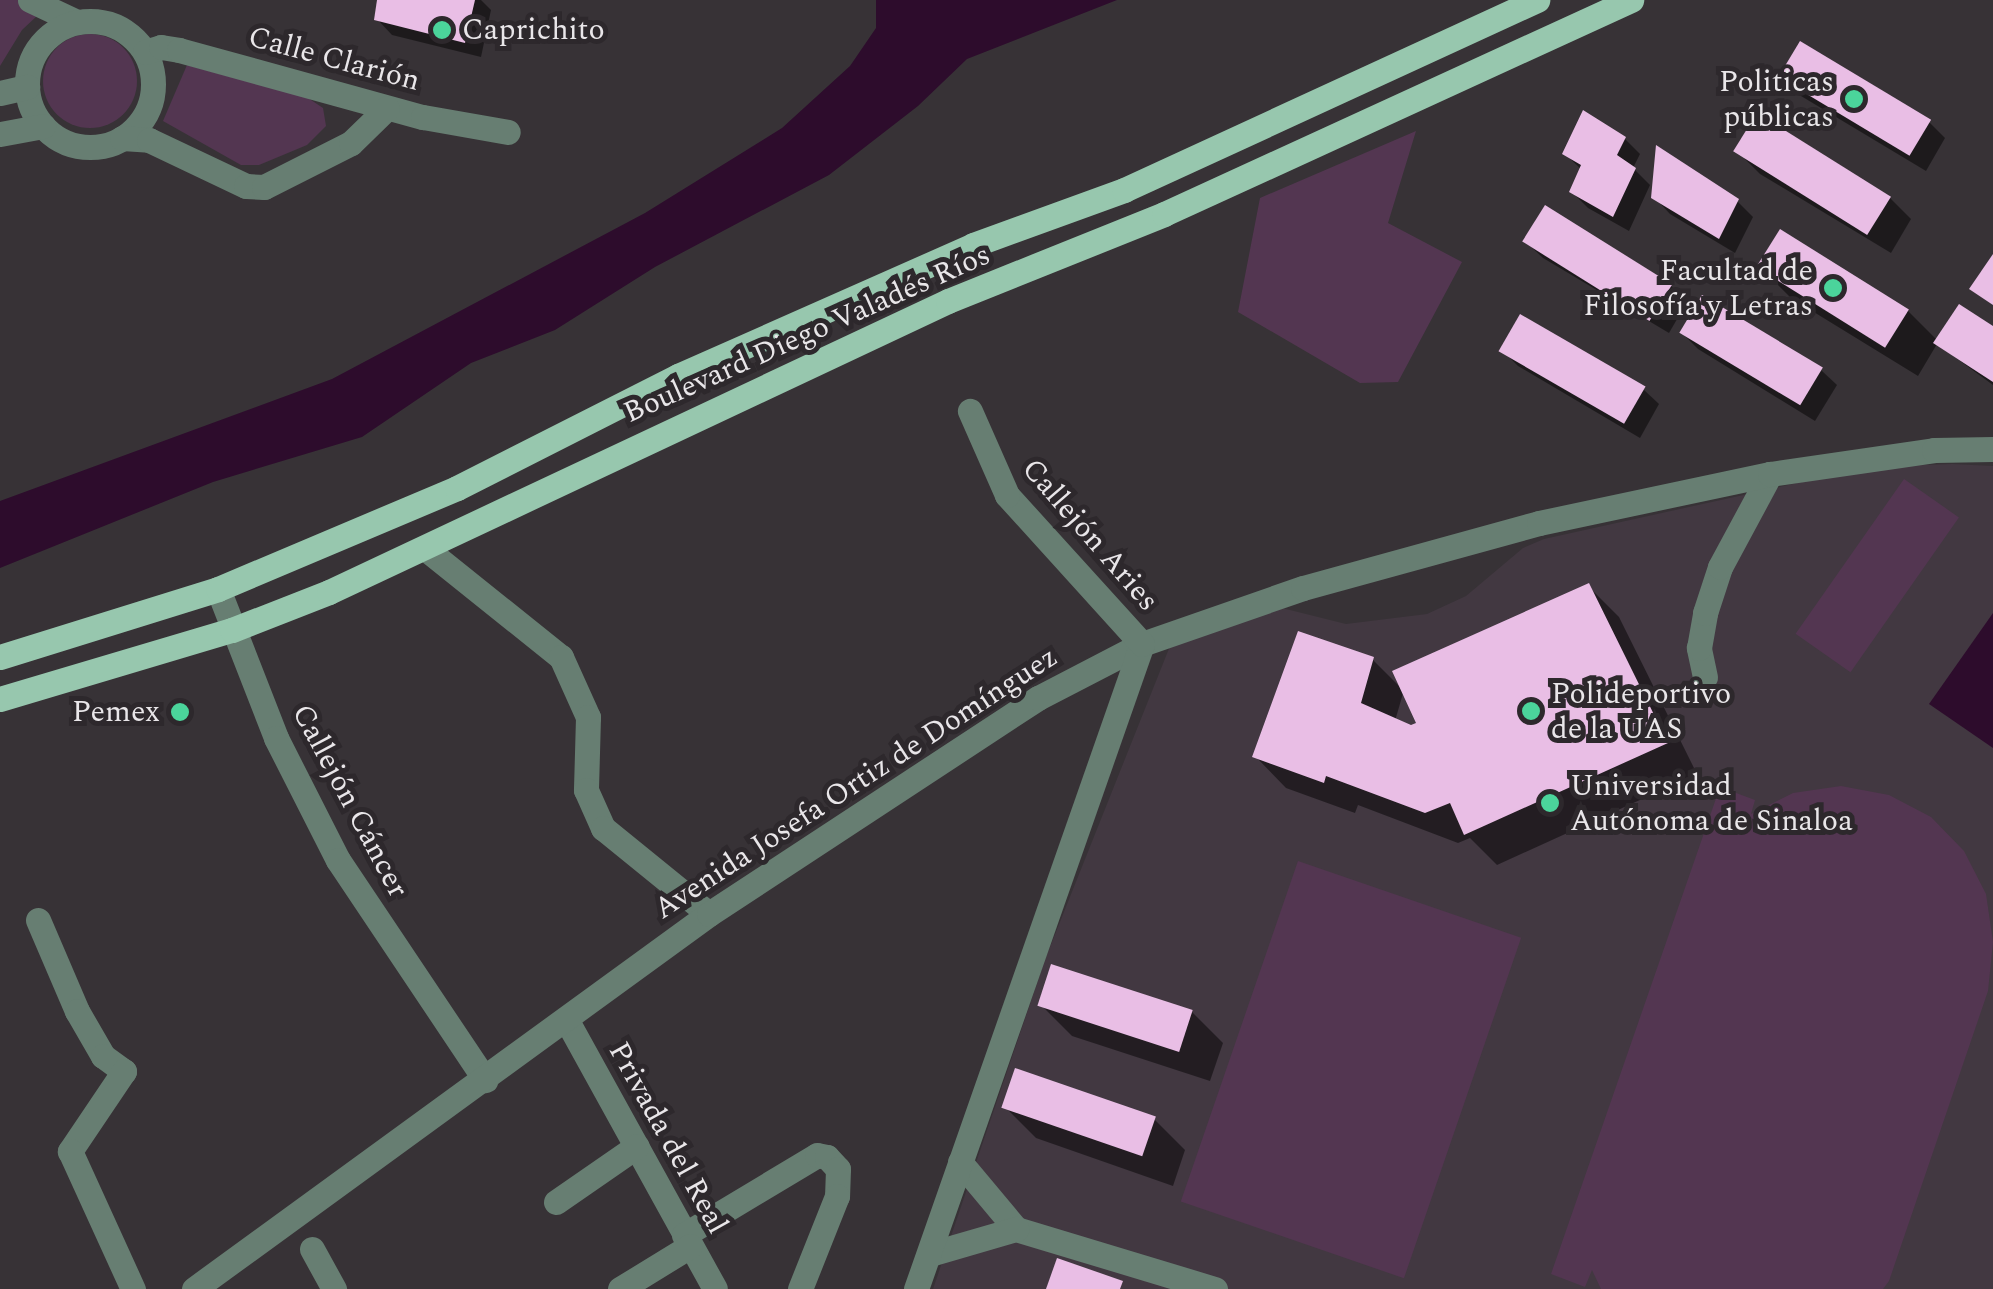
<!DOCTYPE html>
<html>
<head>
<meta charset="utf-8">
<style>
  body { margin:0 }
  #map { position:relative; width:1993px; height:1289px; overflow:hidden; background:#373236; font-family:Spectral,serif }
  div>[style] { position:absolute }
  .built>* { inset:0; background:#423841 }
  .green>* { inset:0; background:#533651; transform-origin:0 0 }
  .round { border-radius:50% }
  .water>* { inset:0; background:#2d0c2c }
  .shadow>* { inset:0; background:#0007 }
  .building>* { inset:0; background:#e9bee5; transform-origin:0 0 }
  .minor>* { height:25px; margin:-12.5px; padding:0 12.5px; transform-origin:12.5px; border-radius:12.5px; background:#677e72 }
  .minor>.ring { margin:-12.5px; padding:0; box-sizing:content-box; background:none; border:25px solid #677e72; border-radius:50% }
  .major>* { height:25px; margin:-12.5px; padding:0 12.5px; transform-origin:12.5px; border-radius:12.5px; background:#97c7ae }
  .dots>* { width:28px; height:28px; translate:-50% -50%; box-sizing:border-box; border:5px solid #2d282c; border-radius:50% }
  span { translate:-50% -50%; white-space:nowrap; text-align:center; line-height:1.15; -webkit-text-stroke:10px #2d282c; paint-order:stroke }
  .poi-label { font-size:30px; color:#e9e6e9 }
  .left { translate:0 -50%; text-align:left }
  .right { translate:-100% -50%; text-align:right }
  .street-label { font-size:30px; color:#e9e6e9 }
</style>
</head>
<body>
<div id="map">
  <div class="built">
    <div style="clip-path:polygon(1952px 464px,1993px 466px,1993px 1289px,933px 1289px,1046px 957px,1172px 641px,1278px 607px,1346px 624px,1427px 614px,1466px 596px,1523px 548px,1544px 539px,1870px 467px)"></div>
  </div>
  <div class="green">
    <div style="clip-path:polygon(0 0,21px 0,39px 14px,22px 30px,0 66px)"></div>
    <div class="round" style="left:43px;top:34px;width:94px;height:94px"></div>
    <div style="clip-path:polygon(187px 65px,308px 98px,323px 108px,326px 126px,307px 145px,259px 165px,241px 165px,163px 121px)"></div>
    <div style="clip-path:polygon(1416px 131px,1388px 223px,1462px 262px,1398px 382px,1360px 383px,1238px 312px,1260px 198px)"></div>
    <div style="left:1904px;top:479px;width:67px;height:189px;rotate:35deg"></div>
    <div style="clip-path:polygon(1841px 786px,1889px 795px,1931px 817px,1964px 851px,1986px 894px,1993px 942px,1988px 991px,1889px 1281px,1883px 1289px,1601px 1289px,1592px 1270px,1585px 1287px,1551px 1274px,1720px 787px,1755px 800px,1751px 814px,1793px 793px)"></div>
    <div style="left:1298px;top:861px;width:236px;height:360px;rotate:19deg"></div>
  </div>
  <div class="water">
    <div style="clip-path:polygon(876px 0,1117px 0,967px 59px,918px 106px,829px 175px,655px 267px,555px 330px,471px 363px,362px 437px,213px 482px,0 568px,0 501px,332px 379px,645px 213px,782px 128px,850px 66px,876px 28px)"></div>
    <div style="clip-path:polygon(1993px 613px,1993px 748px,1929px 704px)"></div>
  </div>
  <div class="shadow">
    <div style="clip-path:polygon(380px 0,481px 0,491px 10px,481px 57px,392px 35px,377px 19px)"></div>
    <div style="clip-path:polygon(1781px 77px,1929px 122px,1945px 138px,1926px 171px,1796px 93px)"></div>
    <div style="clip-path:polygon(1624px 138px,1640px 154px,1633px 168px,1650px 185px,1629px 231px,1588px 208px,1572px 192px,1582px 170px,1565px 154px)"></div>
    <div style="clip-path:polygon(1739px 153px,1890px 198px,1911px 219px,1891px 253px,1760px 174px)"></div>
    <div style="clip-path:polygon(1654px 197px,1737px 201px,1753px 217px,1735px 253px,1670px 214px)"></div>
    <div style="clip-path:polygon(1527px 243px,1671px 286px,1687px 302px,1669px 333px,1543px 258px)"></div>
    <div style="clip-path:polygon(1760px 267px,1908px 311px,1938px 341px,1993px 329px,1993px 385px,1937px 344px,1918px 376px,1791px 298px)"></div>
    <div style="clip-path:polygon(1682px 333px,1821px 370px,1837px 385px,1815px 421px,1698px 349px)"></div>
    <div style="clip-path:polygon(1502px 350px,1643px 389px,1659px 404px,1640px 438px,1518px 366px)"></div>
    <div style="clip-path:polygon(evenodd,1588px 586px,1619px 617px,1697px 774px,1497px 865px,1470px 838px,1458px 843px,1358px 805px,1355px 813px,1286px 788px,1255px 756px,1372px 659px,1403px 690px,1588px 586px,1404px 690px,1419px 724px,1411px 728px,1395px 721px,1404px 690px)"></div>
    <div style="clip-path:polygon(1041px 1005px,1192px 1012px,1223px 1043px,1210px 1081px,1072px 1036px)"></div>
    <div style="clip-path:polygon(1005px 1107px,1154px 1119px,1185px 1150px,1173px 1186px,1036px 1138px)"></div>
  </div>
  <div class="building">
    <div style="clip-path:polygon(377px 0,475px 0,465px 43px,374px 20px)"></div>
    <div style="left:1800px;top:41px;width:153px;height:42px;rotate:31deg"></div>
    <div style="clip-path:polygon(1583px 110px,1626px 137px,1617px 155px,1636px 168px,1613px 217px,1569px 192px,1581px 165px,1562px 154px)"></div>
    <div style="left:1757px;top:113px;width:158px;height:45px;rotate:32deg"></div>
    <div style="clip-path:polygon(1656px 145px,1739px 199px,1719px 239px,1651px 198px)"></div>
    <div style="left:1545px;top:205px;width:150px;height:43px;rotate:32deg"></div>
    <div style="left:1780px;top:229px;width:152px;height:45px;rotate:32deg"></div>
    <div style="clip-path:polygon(1993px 254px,1993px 305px,1969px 289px)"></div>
    <div style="left:1702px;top:295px;width:141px;height:44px;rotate:31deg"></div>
    <div style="clip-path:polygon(1959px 304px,1993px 326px,1993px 382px,1933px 343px)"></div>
    <div style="left:1520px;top:314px;width:145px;height:43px;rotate:30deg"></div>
    <div style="clip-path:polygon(1589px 583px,1668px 743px,1464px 835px,1450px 803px,1425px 813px,1326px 776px,1324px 783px,1252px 757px,1298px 631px,1374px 657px,1361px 703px,1411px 725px,1416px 723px,1392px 671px)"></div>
    <div style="left:1051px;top:964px;width:149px;height:44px;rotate:18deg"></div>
    <div style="left:1015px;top:1068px;width:149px;height:42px;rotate:19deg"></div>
    <div style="clip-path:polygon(1057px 1258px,1123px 1281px,1120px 1289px,1046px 1289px)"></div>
  </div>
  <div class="minor">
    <div style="left:30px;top:0;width:52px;rotate:25.1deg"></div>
    <div class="ring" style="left:27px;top:21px;width:101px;height:101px"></div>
    <div style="left:145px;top:52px;width:17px;rotate:-17deg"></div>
    <div style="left:161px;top:47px;width:18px;rotate:9deg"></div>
    <div style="left:179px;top:50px;width:253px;rotate:15.4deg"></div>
    <div style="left:423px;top:117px;width:86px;rotate:10deg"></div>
    <div style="left:0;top:93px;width:28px;rotate:-13deg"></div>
    <div style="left:0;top:134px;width:44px;rotate:-10.5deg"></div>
    <div style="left:122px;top:138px;width:27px;rotate:4deg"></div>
    <div style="left:149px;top:140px;width:107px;rotate:25.4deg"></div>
    <div style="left:246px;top:186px;width:18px;rotate:3deg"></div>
    <div style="left:264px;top:187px;width:97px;rotate:-26.8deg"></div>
    <div style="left:351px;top:143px;width:50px;rotate:-44.2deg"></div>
    <div style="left:426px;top:549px;width:173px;rotate:38.7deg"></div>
    <div style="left:561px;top:657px;width:66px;rotate:65.8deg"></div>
    <div style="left:588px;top:717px;width:73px;rotate:91.6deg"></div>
    <div style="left:586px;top:790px;width:42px;rotate:65.9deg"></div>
    <div style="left:603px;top:828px;width:136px;rotate:39.1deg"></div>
    <div style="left:218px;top:589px;width:160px;rotate:68.7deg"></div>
    <div style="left:276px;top:738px;width:137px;rotate:63.1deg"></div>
    <div style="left:338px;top:860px;width:265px;rotate:56.2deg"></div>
    <div style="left:1705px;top:677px;width:30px;rotate:-102deg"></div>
    <div style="left:1699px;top:648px;width:36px;rotate:-80deg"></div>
    <div style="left:1705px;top:613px;width:48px;rotate:-71.9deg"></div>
    <div style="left:1720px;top:567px;width:106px;rotate:-61.7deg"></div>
    <div style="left:38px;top:920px;width:99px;rotate:66.8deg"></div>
    <div style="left:77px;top:1011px;width:52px;rotate:60deg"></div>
    <div style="left:103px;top:1056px;width:26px;rotate:36deg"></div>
    <div style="left:124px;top:1071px;width:97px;rotate:124deg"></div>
    <div style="left:70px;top:1151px;width:152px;rotate:65.5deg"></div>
    <div style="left:566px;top:1019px;width:308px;rotate:61.1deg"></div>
    <div style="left:960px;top:1162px;width:87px;rotate:50.1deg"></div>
    <div style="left:1016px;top:1229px;width:208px;rotate:16.8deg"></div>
    <div style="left:556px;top:1202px;width:98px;rotate:-34.7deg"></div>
    <div style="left:684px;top:1235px;width:155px;rotate:-31deg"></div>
    <div style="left:817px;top:1155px;width:10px;rotate:11deg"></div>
    <div style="left:827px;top:1157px;width:16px;rotate:47deg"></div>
    <div style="left:838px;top:1169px;width:27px;rotate:92deg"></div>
    <div style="left:837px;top:1196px;width:100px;rotate:111.7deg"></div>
    <div style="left:312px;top:1249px;width:46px;rotate:61.2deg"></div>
    <div style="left:930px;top:1254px;width:90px;rotate:-16.2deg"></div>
    <div style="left:194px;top:1289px;width:637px;rotate:-36.06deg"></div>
    <div style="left:709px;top:914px;width:394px;rotate:-33.3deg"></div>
    <div style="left:1038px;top:698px;width:117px;rotate:-27.4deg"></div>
    <div style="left:1142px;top:644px;width:170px;rotate:-19.2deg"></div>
    <div style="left:1303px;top:588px;width:245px;rotate:-15.4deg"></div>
    <div style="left:1539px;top:523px;width:236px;rotate:-12deg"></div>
    <div style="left:1770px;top:474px;width:166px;rotate:-8.3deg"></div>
    <div style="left:1934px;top:450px;width:59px;rotate:-1deg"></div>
    <div style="left:620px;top:1289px;width:82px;rotate:-31.6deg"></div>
    <div style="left:916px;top:1289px;width:683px;rotate:-70.69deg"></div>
    <div style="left:1142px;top:644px;width:201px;rotate:-132.2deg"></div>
    <div style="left:1007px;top:495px;width:92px;rotate:-113.8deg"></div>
  </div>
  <div class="major">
    <div style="left:0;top:657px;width:228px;rotate:-17.3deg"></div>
    <div style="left:218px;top:589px;width:259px;rotate:-22.9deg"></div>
    <div style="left:457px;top:488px;width:248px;rotate:-26.9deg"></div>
    <div style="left:678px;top:376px;width:323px;rotate:-23.9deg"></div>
    <div style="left:973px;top:245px;width:161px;rotate:-20deg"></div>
    <div style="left:1124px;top:190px;width:455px;rotate:-24.7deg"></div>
    <div style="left:0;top:699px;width:242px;rotate:-16.6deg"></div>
    <div style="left:232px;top:630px;width:104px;rotate:-21.4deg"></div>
    <div style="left:329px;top:592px;width:684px;rotate:-25.18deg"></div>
    <div style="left:948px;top:301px;width:233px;rotate:-21.9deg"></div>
    <div style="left:1164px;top:214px;width:514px;rotate:-24.62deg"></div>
  </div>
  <div class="dots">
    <div style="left:442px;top:30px;background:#4bd49b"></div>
    <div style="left:1854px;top:99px;background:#4bd49b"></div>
    <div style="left:1833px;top:288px;background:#4bd49b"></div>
    <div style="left:1531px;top:711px;background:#4bd49b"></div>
    <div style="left:180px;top:712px;background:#4bd49b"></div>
    <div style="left:1550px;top:803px;background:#4bd49b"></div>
  </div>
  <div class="poi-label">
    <span class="left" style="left:462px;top:30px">Caprichito</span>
    <span class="right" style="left:1834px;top:99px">Politicas<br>públicas</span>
    <span class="right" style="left:1813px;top:288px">Facultad de<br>Filosofía y Letras</span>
    <span class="left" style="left:1551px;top:711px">Polideportivo<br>de la UAS</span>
    <span class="right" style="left:160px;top:712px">Pemex</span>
    <span class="left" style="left:1570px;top:803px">Universidad<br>Autónoma de Sinaloa</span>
  </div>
  <div class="street-label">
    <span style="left:334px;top:59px;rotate:15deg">Calle Clarión</span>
    <span style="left:807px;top:334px;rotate:-24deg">Boulevard Diego Valadés Ríos</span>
    <span style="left:1090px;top:535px;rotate:49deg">Callejón Aries</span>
    <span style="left:856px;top:783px;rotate:-33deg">Avenida Josefa Ortiz de Domínguez</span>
    <span style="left:350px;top:801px;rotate:62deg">Callejón Cáncer</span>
    <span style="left:668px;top:1138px;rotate:61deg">Privada del Real</span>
  </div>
</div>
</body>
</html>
